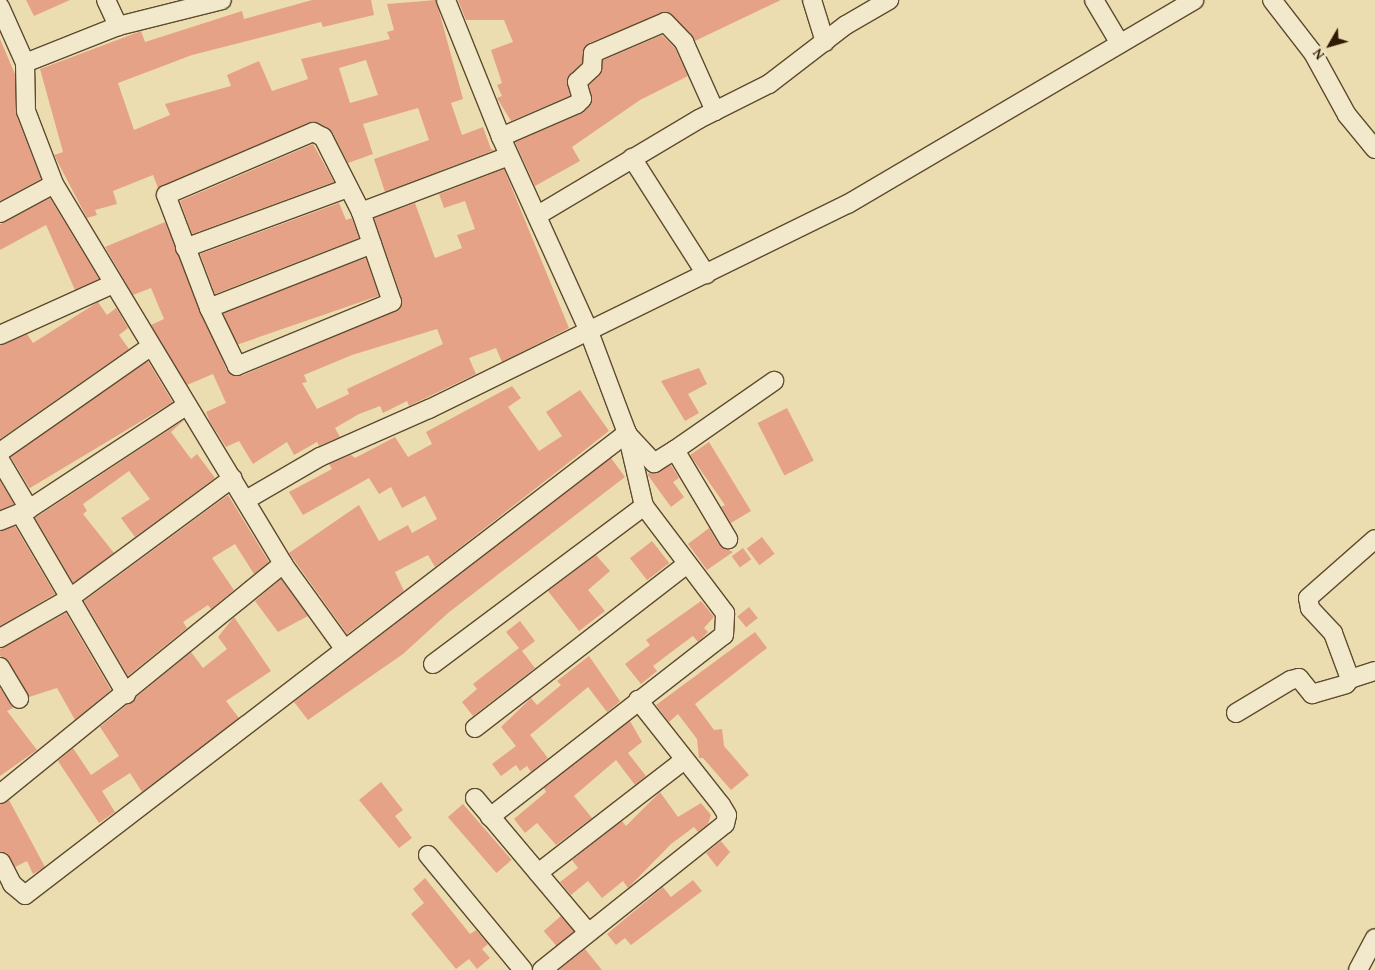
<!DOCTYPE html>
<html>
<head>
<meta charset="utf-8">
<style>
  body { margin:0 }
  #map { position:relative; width:1375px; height:970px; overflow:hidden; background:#ebddb0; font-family:"Gentium Book Plus",serif }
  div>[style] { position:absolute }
  .building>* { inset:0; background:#e6a287; transform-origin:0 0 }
  .roads { filter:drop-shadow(1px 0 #5e4b2e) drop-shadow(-1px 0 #5e4b2e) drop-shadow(0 1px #5e4b2e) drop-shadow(0 -1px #5e4b2e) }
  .minor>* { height:18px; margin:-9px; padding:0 9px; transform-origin:9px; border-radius:9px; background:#f2e9cc }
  span { translate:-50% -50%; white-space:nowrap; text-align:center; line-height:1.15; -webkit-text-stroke:4px #f2e9cc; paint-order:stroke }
  .north { position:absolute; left:1305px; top:20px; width:50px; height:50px; -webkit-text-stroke:4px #f2e9cc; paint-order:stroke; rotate:232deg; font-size:14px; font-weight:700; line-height:20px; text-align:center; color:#2f1a02 }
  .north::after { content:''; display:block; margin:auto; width:18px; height:22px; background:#2f1a02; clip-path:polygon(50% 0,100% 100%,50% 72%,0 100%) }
</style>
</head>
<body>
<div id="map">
  <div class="building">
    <div style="clip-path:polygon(26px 0,70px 0,34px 16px)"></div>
    <div style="clip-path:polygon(evenodd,312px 0,371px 0,374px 15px,323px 27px,321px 22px,192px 55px,118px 83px,134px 130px,170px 115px,165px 104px,231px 86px,227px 75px,259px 61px,272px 91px,308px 79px,301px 59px,390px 39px,387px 32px,394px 30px,387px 4px,436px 0,463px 99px,451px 103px,462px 135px,483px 127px,491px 149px,495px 150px,385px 192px,374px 159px,429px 140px,418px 108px,363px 124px,373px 154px,348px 163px,332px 132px,313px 121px,158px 188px,153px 175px,113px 191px,117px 204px,95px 210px,97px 215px,87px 218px,54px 155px,63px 152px,40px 69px,141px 31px,145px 42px,242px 11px,244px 19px,312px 0,366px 60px,378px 95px,350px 103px,339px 68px,366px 60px)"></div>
    <div style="clip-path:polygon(458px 0,781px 0,695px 41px,667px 12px,589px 43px,582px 63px,567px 79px,570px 96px,511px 121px,497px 98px,502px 96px,497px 85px,502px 83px,491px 50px,513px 42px,504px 20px,466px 20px)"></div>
    <div style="clip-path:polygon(662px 35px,675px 48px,688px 76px,640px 100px,572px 147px,580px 161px,535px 186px,515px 142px,584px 112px,592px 101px,589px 85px,600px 75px,603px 60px)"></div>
    <div style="clip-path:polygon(0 39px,15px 74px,16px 114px,41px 179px,0 201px)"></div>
    <div style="clip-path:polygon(313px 144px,334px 182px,192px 234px,180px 201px)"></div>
    <div style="clip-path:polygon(evenodd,504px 169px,569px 328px,502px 362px,496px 348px,469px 358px,476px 374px,409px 406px,407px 401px,383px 413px,380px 406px,359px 414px,335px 428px,340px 437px,319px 446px,317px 442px,294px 455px,287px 442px,253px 464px,239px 441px,226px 447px,210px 422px,206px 412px,226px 403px,213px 374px,187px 385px,151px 325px,164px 319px,151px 288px,133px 295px,105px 247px,165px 222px,227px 371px,241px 376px,400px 309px,402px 299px,374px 218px,415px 203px,435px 258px,462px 248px,457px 235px,475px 229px,465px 201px,444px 208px,439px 194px,504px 169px,437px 329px,443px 344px,347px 389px,349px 394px,317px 409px,302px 383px,307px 382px,304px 375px,352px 355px,437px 329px)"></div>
    <div style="clip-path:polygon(50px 198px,99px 279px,75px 290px,46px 225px,0 250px,0 224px)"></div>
    <div style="clip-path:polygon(339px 203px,346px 220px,352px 218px,359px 238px,215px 294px,200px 254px)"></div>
    <div style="left:366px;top:258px;width:40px;height:153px;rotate:71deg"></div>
    <div style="clip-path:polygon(98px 302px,107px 315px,116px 308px,121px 316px,128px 328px,119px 335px,129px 349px,0 439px,0 345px,27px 334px,33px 343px)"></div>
    <div style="left:148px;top:361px;width:48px;height:167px;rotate:59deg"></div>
    <div style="clip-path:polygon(699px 368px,707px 384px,688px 394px,699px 413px,685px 421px,661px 381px)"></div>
    <div style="clip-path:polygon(512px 386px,521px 398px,508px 407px,539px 451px,562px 436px,546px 412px,580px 390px,609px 431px,435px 567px,428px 555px,395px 572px,404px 591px,347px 634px,289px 553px,359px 505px,379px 541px,408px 525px,412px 533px,437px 519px,425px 496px,402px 508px,391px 487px,379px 494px,369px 478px,303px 515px,289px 492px,332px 469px,329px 464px,351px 455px,355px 458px,395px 437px,408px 457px,432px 444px,426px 432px)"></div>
    <div style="left:787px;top:408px;width:59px;height:33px;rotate:63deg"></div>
    <div style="clip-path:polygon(184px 420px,171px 432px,191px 459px,197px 454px,215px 478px,135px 537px,121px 518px,150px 499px,129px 471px,83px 504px,87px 511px,83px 514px,114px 553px,73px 583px,35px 518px)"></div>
    <div style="clip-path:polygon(709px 442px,751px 511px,731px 523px,721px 507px,725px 505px,690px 455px)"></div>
    <div style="clip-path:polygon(611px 458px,625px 477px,448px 613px,403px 654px,308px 720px,294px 702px)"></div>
    <div style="clip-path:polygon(671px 465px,679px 478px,673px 482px,684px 497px,671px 507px,647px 474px)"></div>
    <div style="clip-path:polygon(0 481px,14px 504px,0 510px)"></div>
    <div style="clip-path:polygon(228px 495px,269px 562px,254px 574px,235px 544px,212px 558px,234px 590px,211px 609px,208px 605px,183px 622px,187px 628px,128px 676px,84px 601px)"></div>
    <div style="clip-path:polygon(15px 526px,55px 594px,0 626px,0 531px)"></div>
    <div style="clip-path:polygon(709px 528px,719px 545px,733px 552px,707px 570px,688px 544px)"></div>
    <div style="left:762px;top:537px;width:21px;height:19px;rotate:53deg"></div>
    <div style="left:652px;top:541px;width:28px;height:28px;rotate:52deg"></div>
    <div style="left:743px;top:548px;width:14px;height:14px;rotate:54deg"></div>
    <div style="clip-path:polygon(596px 555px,610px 571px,588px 590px,605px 611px,579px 631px,548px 591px)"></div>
    <div style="clip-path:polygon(281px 579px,308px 616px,278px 632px,255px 601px)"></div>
    <div style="clip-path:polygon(701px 601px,714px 617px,704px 628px,708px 632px,698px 642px,693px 636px,682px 644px,653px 666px,657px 671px,641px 684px,625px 664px,650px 645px,646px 640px)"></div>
    <div style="left:749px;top:607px;width:14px;height:15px;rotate:51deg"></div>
    <div style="clip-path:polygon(66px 613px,111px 690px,75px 720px,57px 688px,29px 697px,9px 662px,0 656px,0 649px)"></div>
    <div style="clip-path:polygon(234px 617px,271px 671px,226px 701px,239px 718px,142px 792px,130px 773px,102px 791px,115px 812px,99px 823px,58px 761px,73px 748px,91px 775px,119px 756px,100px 727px,191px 652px,203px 668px,227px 649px,218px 637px)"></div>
    <div style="clip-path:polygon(520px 621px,535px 641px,522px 651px,535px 668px,473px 716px,462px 702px,477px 689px,473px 684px,519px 648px,506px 632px)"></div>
    <div style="clip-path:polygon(755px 632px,767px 648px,695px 704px,714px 730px,722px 729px,724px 746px,749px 775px,731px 790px,703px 758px,699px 758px,697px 739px,678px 714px,669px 722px,656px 705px)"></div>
    <div style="clip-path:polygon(589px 656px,620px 701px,617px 704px,607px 712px,588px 687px,530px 735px,548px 758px,531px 772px,527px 766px,520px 771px,516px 765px,501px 776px,492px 764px,516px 746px,501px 727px,531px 698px,537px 705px,561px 685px,557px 681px)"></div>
    <div style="clip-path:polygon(0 688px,13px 708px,7px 711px,37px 750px,0 776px)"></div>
    <div style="clip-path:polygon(630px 721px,642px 742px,628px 753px,646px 776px,635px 785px,616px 760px,574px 796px,592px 818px,556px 845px,537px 823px,525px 833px,514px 819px,546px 792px,544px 788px)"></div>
    <div style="clip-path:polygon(381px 782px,403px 810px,395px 816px,412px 838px,399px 848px,359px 800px)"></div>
    <div style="clip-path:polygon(660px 792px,678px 817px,701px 803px,711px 815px,708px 824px,698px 832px,694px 827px,671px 844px,628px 888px,623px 881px,602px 898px,588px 881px,571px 895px,560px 882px,578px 868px,572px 860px,622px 821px,626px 826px)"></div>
    <div style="clip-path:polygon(9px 800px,45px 867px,33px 874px,27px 861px,15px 867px,7px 853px,0 852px,0 804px)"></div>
    <div style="left:463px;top:804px;width:74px;height:20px;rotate:49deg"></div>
    <div style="clip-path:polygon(721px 841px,730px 852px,717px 867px,706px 853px)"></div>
    <div style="clip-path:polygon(425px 878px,470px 934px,476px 930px,488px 944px,482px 949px,490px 958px,477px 969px,469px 959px,456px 969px,411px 914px,424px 903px,413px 889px)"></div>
    <div style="clip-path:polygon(693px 880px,702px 891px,631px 945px,625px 938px,616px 945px,607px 934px,663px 887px,671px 897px)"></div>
    <div style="left:561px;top:916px;width:20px;height:23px;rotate:49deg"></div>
    <div style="clip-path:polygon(585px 949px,602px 970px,559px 970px)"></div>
  </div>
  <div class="roads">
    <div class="minor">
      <div style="left:106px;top:0;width:29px;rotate:65deg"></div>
      <div style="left:812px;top:0;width:44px;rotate:72.8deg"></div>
      <div style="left:1094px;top:0;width:49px;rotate:59.2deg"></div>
      <div style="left:1272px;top:0;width:67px;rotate:52.3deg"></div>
      <div style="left:1313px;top:53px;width:71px;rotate:61.3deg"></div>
      <div style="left:1347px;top:115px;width:44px;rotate:50.5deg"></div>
      <div style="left:0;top:7px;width:61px;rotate:65.9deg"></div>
      <div style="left:25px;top:63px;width:48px;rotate:88.8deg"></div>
      <div style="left:26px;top:111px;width:78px;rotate:69deg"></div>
      <div style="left:54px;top:184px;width:444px;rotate:58.9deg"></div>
      <div style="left:283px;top:564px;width:102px;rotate:54.1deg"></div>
      <div style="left:25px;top:63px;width:100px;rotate:-21.7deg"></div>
      <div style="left:118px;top:26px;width:107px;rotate:-14deg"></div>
      <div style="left:313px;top:132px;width:11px;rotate:27deg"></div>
      <div style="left:323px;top:137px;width:84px;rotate:63.1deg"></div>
      <div style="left:361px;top:212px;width:95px;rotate:71deg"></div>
      <div style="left:392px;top:302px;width:168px;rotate:157.6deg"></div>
      <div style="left:237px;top:366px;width:64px;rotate:-115.8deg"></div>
      <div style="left:209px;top:308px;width:121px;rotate:-110.8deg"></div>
      <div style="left:166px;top:195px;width:160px;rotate:-23.2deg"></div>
      <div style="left:501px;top:137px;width:83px;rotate:-23.5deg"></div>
      <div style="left:577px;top:104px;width:7px;rotate:-45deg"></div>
      <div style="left:582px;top:99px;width:18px;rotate:-106deg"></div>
      <div style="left:577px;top:82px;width:21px;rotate:-43deg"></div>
      <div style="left:592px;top:68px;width:15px;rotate:-86deg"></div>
      <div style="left:593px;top:53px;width:78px;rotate:-23.3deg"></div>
      <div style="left:665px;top:22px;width:28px;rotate:46deg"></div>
      <div style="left:684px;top:42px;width:76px;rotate:65.8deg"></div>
      <div style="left:632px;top:158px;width:138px;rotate:57.5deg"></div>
      <div style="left:361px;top:212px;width:158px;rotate:-20.7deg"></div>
      <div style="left:0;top:213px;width:61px;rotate:-28.2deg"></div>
      <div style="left:538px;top:215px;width:187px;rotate:-30.8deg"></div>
      <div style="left:699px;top:119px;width:78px;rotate:-26.6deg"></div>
      <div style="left:769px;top:84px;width:97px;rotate:-37.5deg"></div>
      <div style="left:846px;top:25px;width:50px;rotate:-30.2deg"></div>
      <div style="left:185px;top:248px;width:174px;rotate:-20.2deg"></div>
      <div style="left:209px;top:308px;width:175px;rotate:-21.4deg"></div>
      <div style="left:0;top:335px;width:124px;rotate:-24.3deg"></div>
      <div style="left:627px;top:434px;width:40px;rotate:47deg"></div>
      <div style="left:654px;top:463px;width:25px;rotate:-32deg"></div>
      <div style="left:675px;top:450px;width:104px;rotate:59.2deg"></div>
      <div style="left:675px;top:450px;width:121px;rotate:-34.9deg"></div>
      <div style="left:0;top:452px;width:183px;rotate:-35deg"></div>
      <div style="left:0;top:460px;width:57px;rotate:59.4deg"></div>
      <div style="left:246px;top:500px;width:86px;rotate:-30.2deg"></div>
      <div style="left:320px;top:457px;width:119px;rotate:-23.8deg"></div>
      <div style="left:429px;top:409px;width:466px;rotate:-26.1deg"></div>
      <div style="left:848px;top:204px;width:402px;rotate:-30.5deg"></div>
      <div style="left:20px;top:513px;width:210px;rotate:59.6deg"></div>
      <div style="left:0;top:521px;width:31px;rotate:-22deg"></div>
      <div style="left:29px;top:509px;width:188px;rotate:-33.3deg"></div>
      <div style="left:0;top:638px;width:81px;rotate:-29.7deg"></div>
      <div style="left:70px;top:598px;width:202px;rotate:-36.4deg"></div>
      <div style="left:433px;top:664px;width:264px;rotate:-36.8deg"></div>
      <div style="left:0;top:667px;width:37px;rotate:59deg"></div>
      <div style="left:1350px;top:679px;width:26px;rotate:-18deg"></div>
      <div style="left:1236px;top:713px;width:64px;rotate:-31deg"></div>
      <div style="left:1291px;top:680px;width:8px;rotate:-14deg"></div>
      <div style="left:1299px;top:678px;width:21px;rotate:51deg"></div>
      <div style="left:1312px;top:694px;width:35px;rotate:-16deg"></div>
      <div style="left:1346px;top:684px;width:6px;rotate:-51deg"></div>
      <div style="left:1350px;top:679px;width:49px;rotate:-110.3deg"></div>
      <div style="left:1333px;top:633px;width:34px;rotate:-133deg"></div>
      <div style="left:1310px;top:608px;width:10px;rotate:-101deg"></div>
      <div style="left:1308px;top:598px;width:89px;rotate:-41.4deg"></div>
      <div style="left:475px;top:728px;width:267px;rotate:-37.7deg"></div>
      <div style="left:0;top:794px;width:365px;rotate:-39.1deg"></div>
      <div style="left:475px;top:798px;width:175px;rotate:49.9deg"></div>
      <div style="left:490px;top:817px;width:296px;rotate:-37.9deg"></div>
      <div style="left:724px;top:635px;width:22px;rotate:-87deg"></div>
      <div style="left:725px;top:613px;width:134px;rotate:-127.1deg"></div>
      <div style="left:644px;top:506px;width:75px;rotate:-103.1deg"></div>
      <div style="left:428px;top:855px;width:149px;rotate:50.4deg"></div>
      <div style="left:1px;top:862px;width:25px;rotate:63deg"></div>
      <div style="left:12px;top:884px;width:17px;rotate:40deg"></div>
      <div style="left:25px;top:895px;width:759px;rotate:-37.5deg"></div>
      <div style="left:627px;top:433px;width:111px;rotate:-110.6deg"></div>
      <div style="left:588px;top:329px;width:211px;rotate:-114.4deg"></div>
      <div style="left:501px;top:137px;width:148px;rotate:-111.9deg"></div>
      <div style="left:538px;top:873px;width:185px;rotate:-37.7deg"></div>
      <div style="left:542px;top:970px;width:234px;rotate:-38.6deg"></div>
      <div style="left:725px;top:824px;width:9px;rotate:-77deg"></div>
      <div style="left:727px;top:815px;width:12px;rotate:-121deg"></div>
      <div style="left:721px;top:805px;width:134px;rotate:-128.3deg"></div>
      <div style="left:1358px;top:970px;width:36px;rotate:-62deg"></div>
    </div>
  </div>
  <div class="north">N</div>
</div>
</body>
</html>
